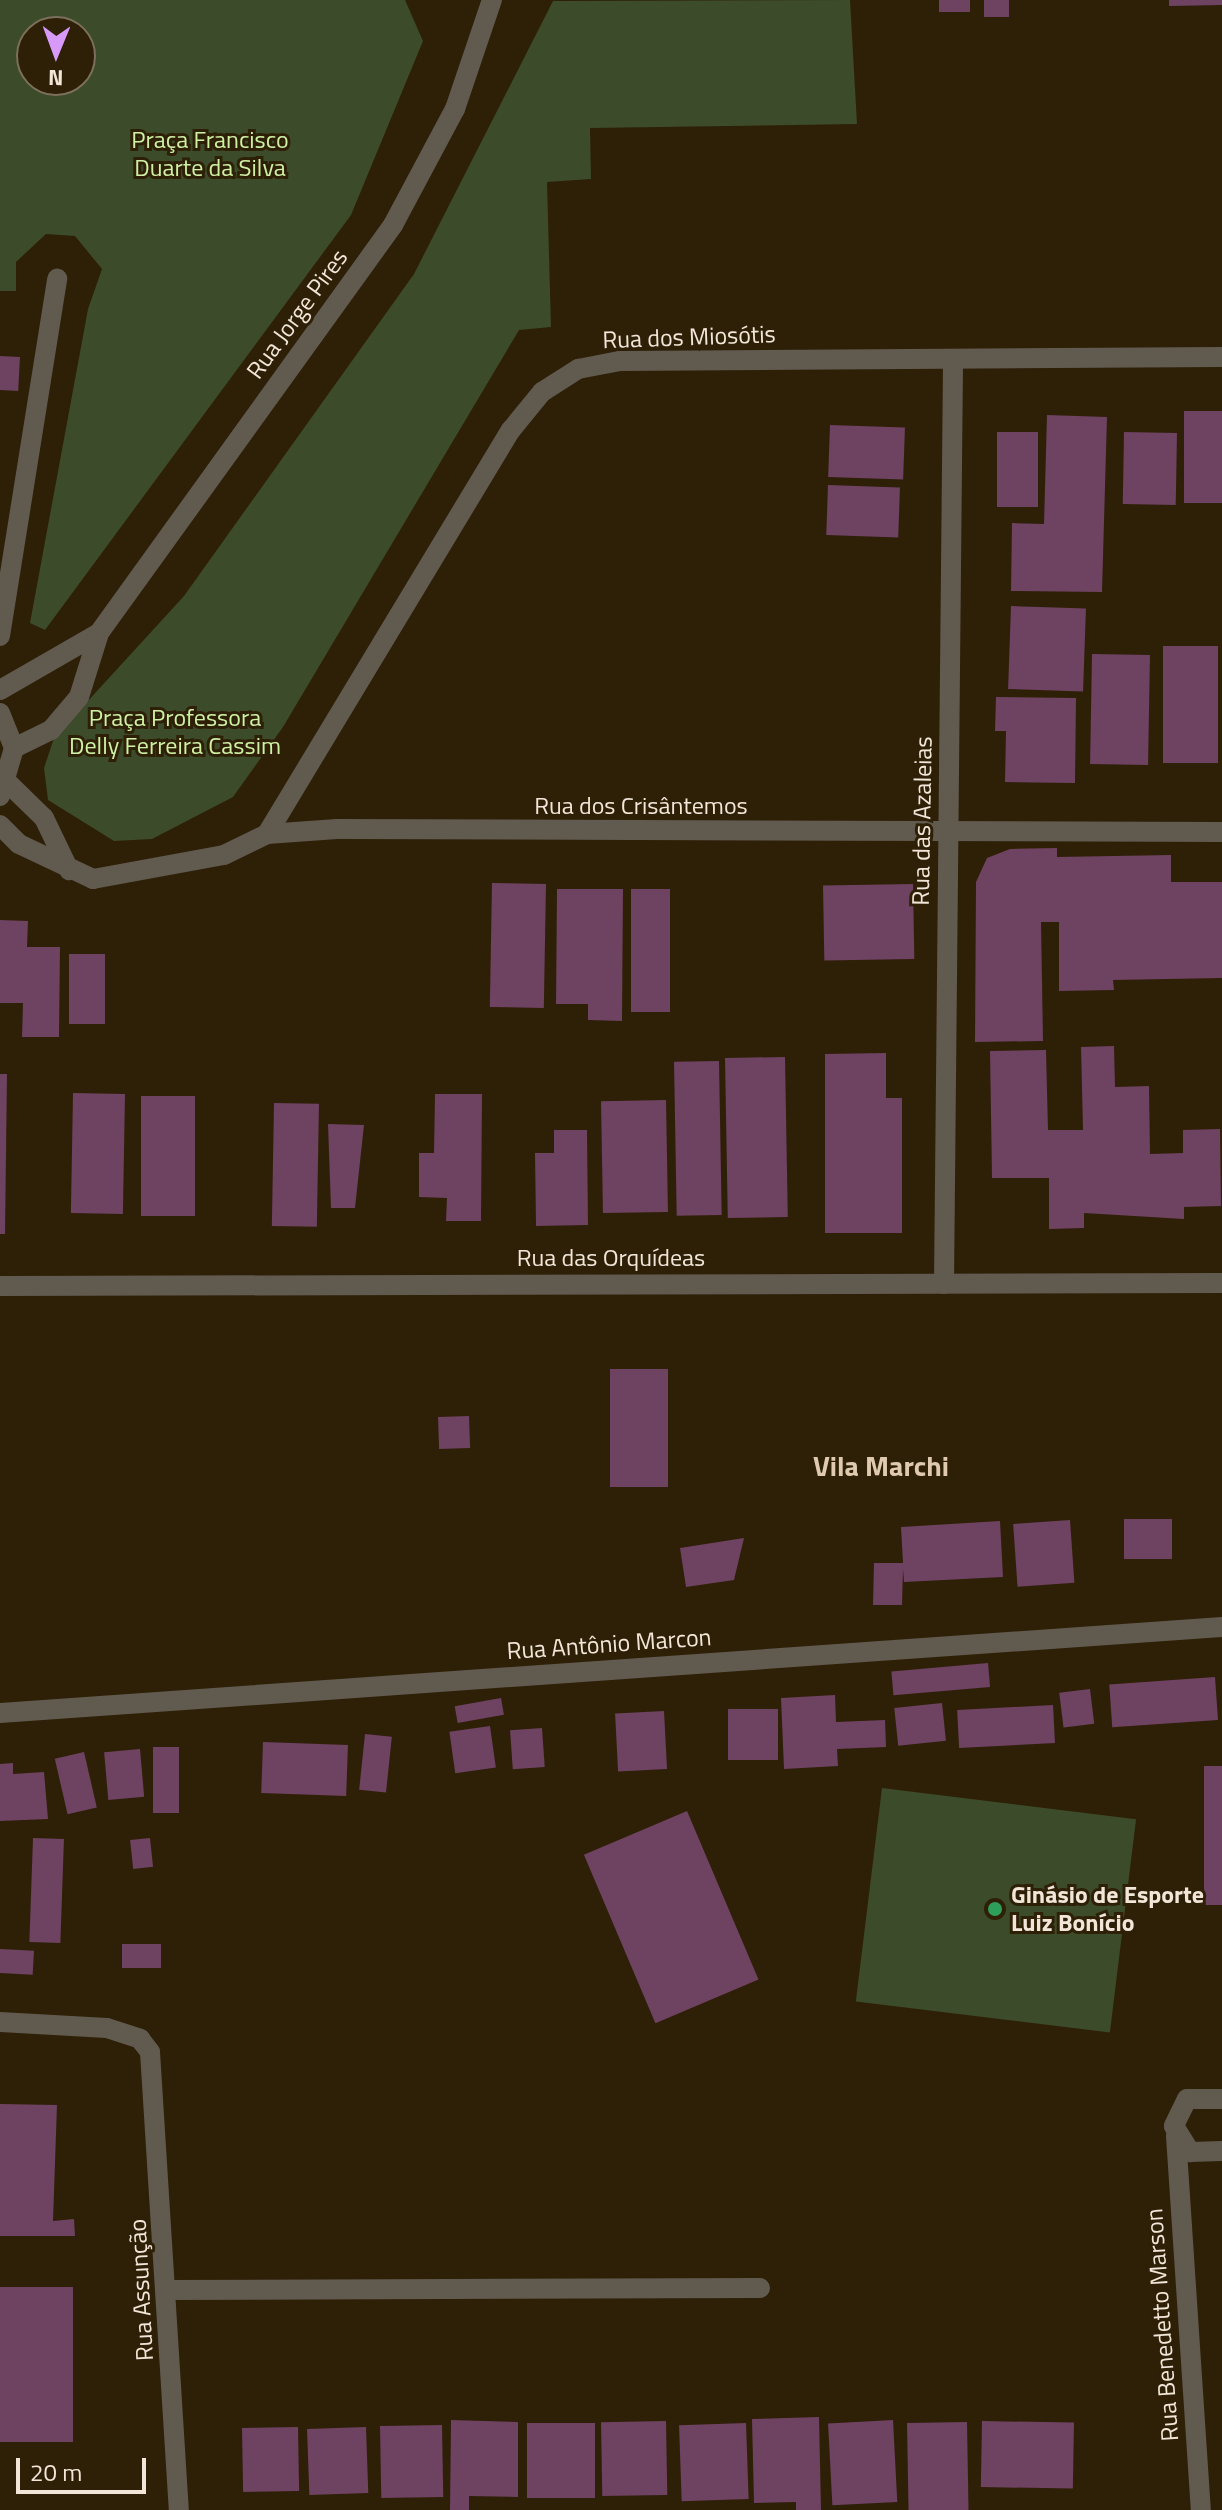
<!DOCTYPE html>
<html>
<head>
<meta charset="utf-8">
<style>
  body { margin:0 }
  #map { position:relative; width:1222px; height:2510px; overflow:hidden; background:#2e1f07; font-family:"Titillium Web",sans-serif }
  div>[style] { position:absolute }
  .green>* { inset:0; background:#3c4b29; transform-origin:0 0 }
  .building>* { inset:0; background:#6e4261; transform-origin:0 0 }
  .service>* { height:20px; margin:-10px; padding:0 10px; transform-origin:10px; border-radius:10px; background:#615a4f }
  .minor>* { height:20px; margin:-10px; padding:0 10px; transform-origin:10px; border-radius:10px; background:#615a4f }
  .dots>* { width:22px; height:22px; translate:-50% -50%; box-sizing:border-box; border:4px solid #2e1f07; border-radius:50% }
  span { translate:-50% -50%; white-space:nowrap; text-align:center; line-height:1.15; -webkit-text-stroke:6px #2e1f07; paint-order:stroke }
  .park-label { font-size:24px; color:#cef1a4 }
  .street-label { font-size:24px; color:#f1e6d8 }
  .poi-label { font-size:24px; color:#f1e6d8; font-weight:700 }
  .left { translate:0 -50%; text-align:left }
  .quarter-label { font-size:28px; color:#dfcaaf; font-weight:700 }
  .north { position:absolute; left:16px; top:16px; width:80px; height:80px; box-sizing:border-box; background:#2e1f07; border:2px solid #7c6f5b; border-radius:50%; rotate:181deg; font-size:22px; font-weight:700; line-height:32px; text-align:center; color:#f1e6d8 }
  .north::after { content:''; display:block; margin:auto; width:28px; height:36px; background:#d89af8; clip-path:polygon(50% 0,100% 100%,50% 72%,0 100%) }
  .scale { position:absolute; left:16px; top:2458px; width:130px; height:36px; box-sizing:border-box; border:4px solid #f1e6d8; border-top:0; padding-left:10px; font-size:24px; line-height:28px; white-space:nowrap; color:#f1e6d8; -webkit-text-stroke:6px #2e1f07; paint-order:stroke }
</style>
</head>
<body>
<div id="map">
  <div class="green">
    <div style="clip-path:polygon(evenodd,0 0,405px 0,423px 41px,351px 215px,45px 630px,30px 623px,88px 309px,102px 269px,75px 236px,46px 234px,16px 262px,16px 291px,0 291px,0 0,80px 32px,80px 80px,32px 80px,32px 32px,80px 32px)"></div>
    <div style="clip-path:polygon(850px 0,857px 124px,590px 128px,591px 179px,547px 182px,551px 327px,519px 330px,283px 727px,233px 797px,152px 839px,114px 841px,48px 800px,44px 768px,54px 738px,184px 596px,414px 274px,553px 1px)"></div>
    <div style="left:882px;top:1788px;width:256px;height:215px;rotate:7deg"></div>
  </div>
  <div class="building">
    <div style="left:939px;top:0;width:31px;height:12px"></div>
    <div style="left:984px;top:0;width:25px;height:17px"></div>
    <div style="clip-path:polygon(1169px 0,1222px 0,1222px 5px,1169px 6px)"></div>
    <div style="left:0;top:356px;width:20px;height:34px;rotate:3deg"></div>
    <div style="left:1184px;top:411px;width:38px;height:92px"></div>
    <div style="clip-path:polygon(1047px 415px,1107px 417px,1102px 592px,1011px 591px,1012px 523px,1044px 524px)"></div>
    <div style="left:830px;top:425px;width:75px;height:52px;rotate:2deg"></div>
    <div style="left:997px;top:432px;width:41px;height:75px"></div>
    <div style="left:1124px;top:432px;width:53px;height:72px;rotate:1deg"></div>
    <div style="left:828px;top:485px;width:72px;height:50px;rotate:2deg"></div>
    <div style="left:1011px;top:606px;width:75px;height:83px;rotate:2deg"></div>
    <div style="left:1163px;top:646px;width:55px;height:117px"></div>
    <div style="left:1092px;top:654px;width:58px;height:110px;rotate:1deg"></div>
    <div style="clip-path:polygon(996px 697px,1076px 698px,1075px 783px,1005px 782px,1006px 731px,995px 731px)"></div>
    <div style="clip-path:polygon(1057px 848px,1057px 857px,1171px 855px,1171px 882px,1222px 882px,1222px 978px,1113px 980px,1114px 990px,1059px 991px,1059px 922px,1041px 922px,1043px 1041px,975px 1042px,976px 882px,987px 858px,1010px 849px)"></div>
    <div style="left:492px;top:883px;width:54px;height:124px;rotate:1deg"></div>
    <div style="left:913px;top:884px;width:75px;height:90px;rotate:89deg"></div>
    <div style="clip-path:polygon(557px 889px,623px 889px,622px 1021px,588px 1020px,588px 1004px,556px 1004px)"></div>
    <div style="left:631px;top:889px;width:39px;height:123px"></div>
    <div style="clip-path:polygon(0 920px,28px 921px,27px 947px,60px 947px,59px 1037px,22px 1037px,23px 1003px,0 1003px)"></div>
    <div style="left:69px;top:954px;width:36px;height:70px"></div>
    <div style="clip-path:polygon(1114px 1046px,1115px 1087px,1149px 1086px,1150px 1154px,1183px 1153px,1183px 1130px,1220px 1129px,1221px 1206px,1184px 1207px,1184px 1219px,1084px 1213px,1084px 1228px,1049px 1229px,1049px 1178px,992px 1178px,990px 1051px,1046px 1050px,1048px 1130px,1083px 1130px,1081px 1047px)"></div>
    <div style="clip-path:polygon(886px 1053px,886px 1098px,902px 1098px,902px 1233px,825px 1233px,825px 1054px)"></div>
    <div style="left:785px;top:1057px;width:160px;height:60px;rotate:89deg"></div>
    <div style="left:719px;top:1061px;width:154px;height:45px;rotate:89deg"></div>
    <div style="clip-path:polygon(0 1074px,7px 1074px,5px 1234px,0 1234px)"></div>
    <div style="left:73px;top:1093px;width:52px;height:120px;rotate:1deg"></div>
    <div style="clip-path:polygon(435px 1094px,482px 1094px,481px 1221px,446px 1221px,447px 1198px,419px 1197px,419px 1153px,434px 1153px)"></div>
    <div style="left:195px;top:1096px;width:120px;height:54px;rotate:90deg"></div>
    <div style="left:666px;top:1100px;width:112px;height:65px;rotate:89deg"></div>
    <div style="left:274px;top:1103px;width:45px;height:123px;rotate:1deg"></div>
    <div style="clip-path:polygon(328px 1124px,364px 1125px,355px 1208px,331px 1208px)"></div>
    <div style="clip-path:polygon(554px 1130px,587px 1130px,588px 1225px,536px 1226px,535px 1153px,554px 1153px)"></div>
    <div style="left:610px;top:1369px;width:58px;height:118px"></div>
    <div style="left:469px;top:1416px;width:32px;height:31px;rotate:88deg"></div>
    <div style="left:1124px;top:1519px;width:48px;height:40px"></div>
    <div style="left:1070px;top:1520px;width:63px;height:57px;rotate:86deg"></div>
    <div style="clip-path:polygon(1000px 1521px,1003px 1577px,904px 1582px,903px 1569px,902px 1605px,873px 1605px,874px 1563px,903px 1563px,901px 1527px)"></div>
    <div style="clip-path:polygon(744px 1538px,734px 1580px,686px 1587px,680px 1548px)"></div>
    <div style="left:988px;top:1663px;width:24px;height:97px;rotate:85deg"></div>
    <div style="left:1215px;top:1677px;width:43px;height:106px;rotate:86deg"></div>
    <div style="left:1090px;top:1689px;width:35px;height:31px;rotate:83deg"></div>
    <div style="clip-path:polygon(835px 1695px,836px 1722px,885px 1720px,886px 1747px,837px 1749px,838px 1766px,784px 1769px,781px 1698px)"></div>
    <div style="left:501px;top:1698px;width:17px;height:47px;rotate:80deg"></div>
    <div style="left:942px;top:1703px;width:38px;height:48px;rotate:84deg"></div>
    <div style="left:1053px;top:1705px;width:38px;height:96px;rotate:87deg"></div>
    <div style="left:728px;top:1709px;width:50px;height:51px"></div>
    <div style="left:664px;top:1711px;width:58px;height:49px;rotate:87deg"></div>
    <div style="left:490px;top:1726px;width:42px;height:41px;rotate:82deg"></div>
    <div style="left:542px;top:1728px;width:39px;height:32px;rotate:86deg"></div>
    <div style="left:365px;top:1734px;width:27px;height:56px;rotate:6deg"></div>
    <div style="left:263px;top:1742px;width:85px;height:51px;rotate:2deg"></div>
    <div style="left:153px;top:1747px;width:26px;height:66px"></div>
    <div style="left:140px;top:1749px;width:48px;height:36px;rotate:85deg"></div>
    <div style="left:84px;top:1752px;width:57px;height:30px;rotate:77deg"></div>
    <div style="clip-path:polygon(13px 1763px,13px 1774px,44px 1772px,48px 1819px,0 1821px,0 1764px)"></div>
    <div style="left:1204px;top:1766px;width:18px;height:139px"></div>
    <div style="left:687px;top:1811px;width:183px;height:112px;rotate:67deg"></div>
    <div style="left:33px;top:1838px;width:31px;height:104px;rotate:2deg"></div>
    <div style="left:150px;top:1838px;width:29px;height:20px;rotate:84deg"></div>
    <div style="left:122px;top:1944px;width:39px;height:24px"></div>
    <div style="left:0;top:1949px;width:34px;height:24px;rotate:3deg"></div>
    <div style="clip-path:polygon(0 2104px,57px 2105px,53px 2221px,74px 2219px,75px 2236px,0 2236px)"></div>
    <div style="left:73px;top:2287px;width:155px;height:73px;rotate:90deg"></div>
    <div style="clip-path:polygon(819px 2417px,821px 2510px,796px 2510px,796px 2502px,754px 2503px,752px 2419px)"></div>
    <div style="clip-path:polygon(451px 2420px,518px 2422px,518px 2497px,469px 2496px,469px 2510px,450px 2510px)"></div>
    <div style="left:893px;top:2420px;width:82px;height:65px;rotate:87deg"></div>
    <div style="left:666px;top:2421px;width:74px;height:65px;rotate:89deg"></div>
    <div style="left:982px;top:2421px;width:92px;height:66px;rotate:1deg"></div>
    <div style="left:967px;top:2422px;width:88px;height:60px;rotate:89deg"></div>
    <div style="left:527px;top:2423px;width:68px;height:75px"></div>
    <div style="left:746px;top:2423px;width:76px;height:67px;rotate:88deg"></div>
    <div style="left:442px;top:2425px;width:72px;height:62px;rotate:89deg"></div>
    <div style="left:298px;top:2427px;width:64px;height:56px;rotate:89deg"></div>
    <div style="left:366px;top:2427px;width:66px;height:59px;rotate:88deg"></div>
  </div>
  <div class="service">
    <div style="left:166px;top:2290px;width:594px;rotate:-0.19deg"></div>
  </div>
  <div class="minor">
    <div style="left:0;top:636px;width:362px;rotate:-80.9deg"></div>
    <div style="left:0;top:690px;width:114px;rotate:-29.9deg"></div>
    <div style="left:99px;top:633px;width:503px;rotate:-54.22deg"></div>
    <div style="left:393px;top:225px;width:132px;rotate:-61.9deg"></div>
    <div style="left:455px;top:109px;width:115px;rotate:-71.3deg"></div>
    <div style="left:0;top:713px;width:38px;rotate:68deg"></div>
    <div style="left:14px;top:748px;width:50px;rotate:106.3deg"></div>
    <div style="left:14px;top:748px;width:41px;rotate:-25.9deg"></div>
    <div style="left:51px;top:730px;width:43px;rotate:-49.7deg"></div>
    <div style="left:79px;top:697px;width:67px;rotate:-72.6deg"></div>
    <div style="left:8px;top:783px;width:50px;rotate:44.2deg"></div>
    <div style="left:44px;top:818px;width:58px;rotate:64.3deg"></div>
    <div style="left:0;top:825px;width:27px;rotate:45deg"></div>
    <div style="left:19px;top:844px;width:82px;rotate:25.3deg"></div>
    <div style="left:93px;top:879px;width:133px;rotate:-10.4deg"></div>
    <div style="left:224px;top:855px;width:48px;rotate:-26deg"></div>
    <div style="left:267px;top:834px;width:70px;rotate:-4.1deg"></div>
    <div style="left:337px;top:829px;width:885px;rotate:0.19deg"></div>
    <div style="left:267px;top:834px;width:472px;rotate:-58.9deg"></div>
    <div style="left:511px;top:430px;width:49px;rotate:-50.8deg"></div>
    <div style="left:542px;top:392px;width:43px;rotate:-32.6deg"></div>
    <div style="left:578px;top:369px;width:43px;rotate:-10.8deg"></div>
    <div style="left:620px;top:361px;width:602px;rotate:-0.38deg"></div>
    <div style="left:944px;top:1284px;width:925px;rotate:-89.44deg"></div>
    <div style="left:0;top:1286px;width:1222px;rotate:-0.14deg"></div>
    <div style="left:0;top:1713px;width:1225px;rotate:-4.03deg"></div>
    <div style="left:0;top:2022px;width:107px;rotate:3.2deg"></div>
    <div style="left:107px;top:2028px;width:35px;rotate:18deg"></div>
    <div style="left:140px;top:2039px;width:16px;rotate:52deg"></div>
    <div style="left:150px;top:2052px;width:459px;rotate:86.4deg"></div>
    <div style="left:1222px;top:2099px;width:35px;rotate:180deg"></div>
    <div style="left:1187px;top:2099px;width:30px;rotate:116deg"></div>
    <div style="left:1174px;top:2126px;width:31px;rotate:58deg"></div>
    <div style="left:1190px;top:2152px;width:32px;rotate:-2deg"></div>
    <div style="left:1176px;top:2136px;width:375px;rotate:86.2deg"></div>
  </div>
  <div class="dots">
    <div style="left:995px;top:1909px;background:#2e9e5b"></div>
  </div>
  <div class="park-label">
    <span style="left:210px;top:154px">Praça Francisco<br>Duarte da Silva</span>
    <span style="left:175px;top:732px">Praça Professora<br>Delly Ferreira Cassim</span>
  </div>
  <div class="street-label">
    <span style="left:297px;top:314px;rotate:-54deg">Rua Jorge Pires</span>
    <span style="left:689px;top:337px;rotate:-2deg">Rua dos Miosótis</span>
    <span style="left:641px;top:806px">Rua dos Crisântemos</span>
    <span style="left:922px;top:821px;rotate:-89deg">Rua das Azaleias</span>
    <span style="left:611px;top:1258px">Rua das Orquídeas</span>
    <span style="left:609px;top:1644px;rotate:-4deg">Rua Antônio Marcon</span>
    <span style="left:141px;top:2290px;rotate:-93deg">Rua Assunção</span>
    <span style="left:1162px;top:2325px;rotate:-94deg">Rua Benedetto Marson</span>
  </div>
  <div class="poi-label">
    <span class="left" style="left:1011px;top:1909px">Ginásio de Esporte<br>Luiz Bonício</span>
  </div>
  <div class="quarter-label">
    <span style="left:881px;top:1466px">Vila Marchi</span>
  </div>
  <div class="north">N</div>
  <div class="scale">20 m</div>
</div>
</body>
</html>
